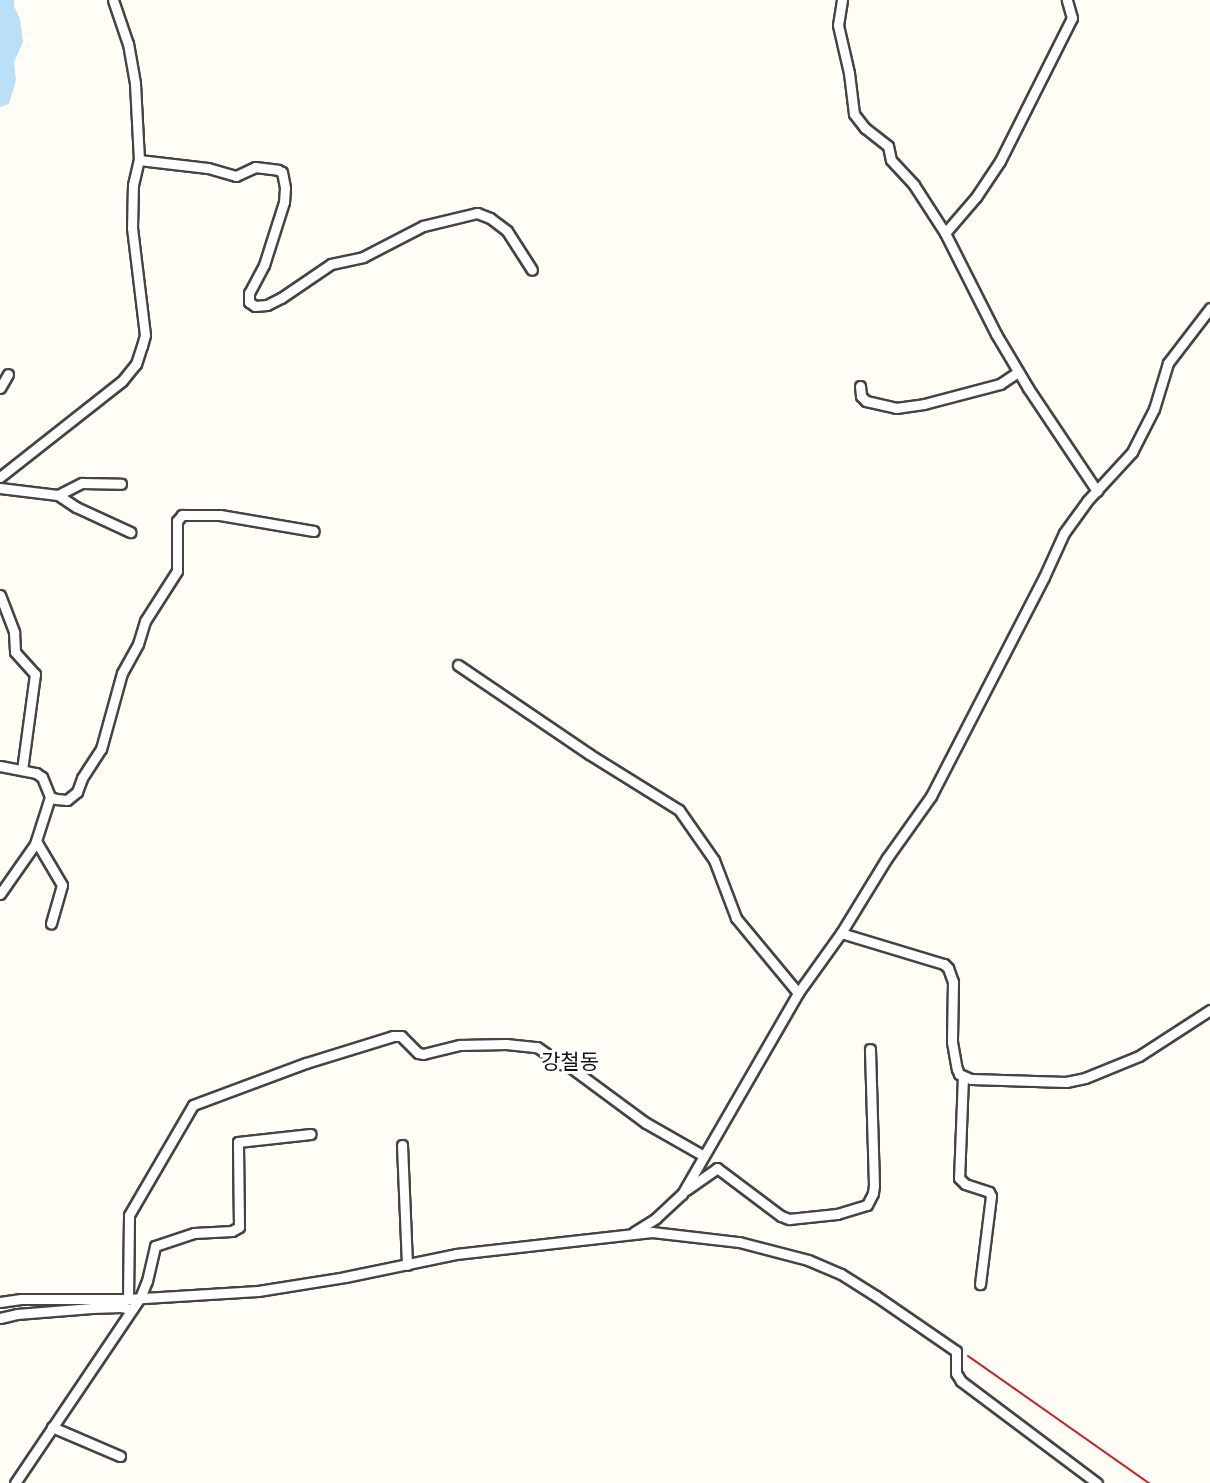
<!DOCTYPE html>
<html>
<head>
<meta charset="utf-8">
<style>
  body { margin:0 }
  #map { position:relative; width:1210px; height:1483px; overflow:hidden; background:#fffdf5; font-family:Georgia,"Noto Sans KR",serif }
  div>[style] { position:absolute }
  .water>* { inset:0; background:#b9e0f7 }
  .roads { filter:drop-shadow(2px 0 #444) drop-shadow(-2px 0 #444) drop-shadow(0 2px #444) drop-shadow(0 -2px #444) }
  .minor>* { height:9px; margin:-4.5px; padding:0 4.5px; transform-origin:4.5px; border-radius:4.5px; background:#fff }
  .rail>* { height:2px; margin:-1px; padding:0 1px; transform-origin:1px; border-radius:1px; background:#c4262e }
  span { translate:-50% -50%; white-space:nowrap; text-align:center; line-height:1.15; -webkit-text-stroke:6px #fff; paint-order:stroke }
  .quarter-label { font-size:21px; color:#111 }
</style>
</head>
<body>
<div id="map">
  <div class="water">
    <div style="clip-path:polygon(0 0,14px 0,14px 6px,20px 19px,23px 42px,14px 62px,16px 80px,9px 104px,0 107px)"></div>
  </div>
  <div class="roads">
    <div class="minor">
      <div style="left:842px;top:0;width:25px;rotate:99deg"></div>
      <div style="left:838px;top:25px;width:49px;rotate:77.1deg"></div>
      <div style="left:849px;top:73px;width:41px;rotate:83deg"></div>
      <div style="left:854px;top:114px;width:18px;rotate:52deg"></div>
      <div style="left:865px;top:128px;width:29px;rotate:38deg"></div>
      <div style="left:888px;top:146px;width:14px;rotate:78deg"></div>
      <div style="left:891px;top:160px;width:34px;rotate:47deg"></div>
      <div style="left:914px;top:185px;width:57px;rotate:57.1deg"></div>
      <div style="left:945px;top:233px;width:113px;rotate:63.2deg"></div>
      <div style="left:996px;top:334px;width:63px;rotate:59.3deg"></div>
      <div style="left:1028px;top:388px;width:124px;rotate:56.2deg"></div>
      <div style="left:139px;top:160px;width:69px;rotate:6.6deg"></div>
      <div style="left:208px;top:168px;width:29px;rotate:16deg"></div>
      <div style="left:236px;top:176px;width:21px;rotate:-25deg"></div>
      <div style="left:255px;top:167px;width:23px;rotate:7deg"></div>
      <div style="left:278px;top:170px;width:4px;rotate:27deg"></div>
      <div style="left:282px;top:172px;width:16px;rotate:79deg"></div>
      <div style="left:285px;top:188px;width:14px;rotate:94deg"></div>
      <div style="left:284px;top:202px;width:66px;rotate:107.6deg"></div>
      <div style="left:264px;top:265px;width:32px;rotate:118deg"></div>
      <div style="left:249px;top:293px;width:9px;rotate:90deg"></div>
      <div style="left:249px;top:302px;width:7px;rotate:34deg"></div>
      <div style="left:255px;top:306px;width:12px;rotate:-5deg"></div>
      <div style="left:267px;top:305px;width:16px;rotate:-27deg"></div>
      <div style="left:281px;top:298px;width:60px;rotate:-34.2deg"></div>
      <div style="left:331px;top:264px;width:33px;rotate:-12deg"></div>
      <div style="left:363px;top:257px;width:68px;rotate:-27.3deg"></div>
      <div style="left:423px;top:226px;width:56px;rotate:-13.5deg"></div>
      <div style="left:477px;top:213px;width:14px;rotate:21deg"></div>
      <div style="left:490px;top:218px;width:21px;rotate:37deg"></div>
      <div style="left:507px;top:231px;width:46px;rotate:57.3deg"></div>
      <div style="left:945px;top:233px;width:48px;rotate:-49.3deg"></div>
      <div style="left:976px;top:197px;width:43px;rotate:-56.3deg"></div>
      <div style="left:1000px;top:161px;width:160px;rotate:-63.3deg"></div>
      <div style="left:1072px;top:18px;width:19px;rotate:-106deg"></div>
      <div style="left:860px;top:386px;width:10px;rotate:84deg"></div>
      <div style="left:861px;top:396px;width:7px;rotate:45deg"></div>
      <div style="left:866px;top:401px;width:31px;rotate:13deg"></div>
      <div style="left:896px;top:408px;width:28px;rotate:-8deg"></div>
      <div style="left:924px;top:404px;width:79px;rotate:-14.7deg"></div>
      <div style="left:1000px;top:384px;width:22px;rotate:-34deg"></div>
      <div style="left:0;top:388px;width:16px;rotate:-60deg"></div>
      <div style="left:0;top:477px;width:155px;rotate:-38.2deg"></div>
      <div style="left:122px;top:381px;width:22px;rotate:-51deg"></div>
      <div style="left:136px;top:364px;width:19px;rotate:-72deg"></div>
      <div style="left:142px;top:346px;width:11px;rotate:-75deg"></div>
      <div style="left:145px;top:335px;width:108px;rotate:-96.9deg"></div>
      <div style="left:132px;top:228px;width:43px;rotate:-88.7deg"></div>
      <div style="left:133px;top:185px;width:26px;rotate:-77deg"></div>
      <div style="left:139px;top:160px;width:77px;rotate:-93deg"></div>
      <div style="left:135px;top:83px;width:40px;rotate:-100deg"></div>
      <div style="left:128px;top:44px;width:46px;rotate:-108.8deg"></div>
      <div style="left:0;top:488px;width:58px;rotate:6.9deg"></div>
      <div style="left:58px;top:495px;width:22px;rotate:34deg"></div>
      <div style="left:76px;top:507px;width:60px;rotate:24.8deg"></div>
      <div style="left:58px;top:495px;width:27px;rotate:-27deg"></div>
      <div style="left:82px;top:483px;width:39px;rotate:1deg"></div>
      <div style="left:0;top:595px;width:40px;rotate:69deg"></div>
      <div style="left:14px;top:632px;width:20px;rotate:87deg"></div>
      <div style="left:15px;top:652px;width:30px;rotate:48deg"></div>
      <div style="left:35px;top:674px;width:97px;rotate:97.7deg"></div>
      <div style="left:458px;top:665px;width:158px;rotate:34.2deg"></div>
      <div style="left:589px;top:754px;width:106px;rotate:31.9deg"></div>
      <div style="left:679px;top:810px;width:61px;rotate:55deg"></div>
      <div style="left:714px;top:860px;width:62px;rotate:69.2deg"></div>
      <div style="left:736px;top:918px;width:97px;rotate:50.4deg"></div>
      <div style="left:0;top:766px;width:37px;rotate:11deg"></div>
      <div style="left:36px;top:773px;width:7px;rotate:34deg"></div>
      <div style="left:42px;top:777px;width:22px;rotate:68deg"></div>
      <div style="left:50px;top:797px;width:6px;rotate:18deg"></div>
      <div style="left:56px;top:799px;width:11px;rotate:5deg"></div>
      <div style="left:67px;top:800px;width:13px;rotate:-39deg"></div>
      <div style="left:77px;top:792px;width:15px;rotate:-70deg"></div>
      <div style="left:82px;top:778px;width:35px;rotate:-57deg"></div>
      <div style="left:101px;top:749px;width:79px;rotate:-74.6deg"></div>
      <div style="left:122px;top:673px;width:33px;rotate:-61deg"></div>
      <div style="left:138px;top:644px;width:24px;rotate:-73deg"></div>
      <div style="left:145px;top:621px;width:59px;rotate:-57.4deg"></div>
      <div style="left:177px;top:571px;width:50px;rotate:-90deg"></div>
      <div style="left:177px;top:521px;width:8px;rotate:-50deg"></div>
      <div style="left:182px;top:515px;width:38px"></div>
      <div style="left:220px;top:515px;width:95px;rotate:9.7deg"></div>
      <div style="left:36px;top:841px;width:51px;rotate:59.4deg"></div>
      <div style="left:62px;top:885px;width:40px;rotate:106deg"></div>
      <div style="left:0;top:894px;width:61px;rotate:-55deg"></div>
      <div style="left:35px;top:844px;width:49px;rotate:-72.3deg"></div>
      <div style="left:841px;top:933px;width:108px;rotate:16.8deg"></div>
      <div style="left:944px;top:964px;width:6px;rotate:45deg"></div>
      <div style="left:948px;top:968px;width:15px;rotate:70deg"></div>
      <div style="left:953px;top:982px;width:60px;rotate:91deg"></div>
      <div style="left:952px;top:1042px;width:27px;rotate:80deg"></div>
      <div style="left:957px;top:1069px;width:5px;rotate:68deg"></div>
      <div style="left:959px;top:1074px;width:13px;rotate:23deg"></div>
      <div style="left:971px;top:1079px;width:95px;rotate:1.8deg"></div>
      <div style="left:1066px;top:1082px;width:19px;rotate:-12deg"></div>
      <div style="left:1085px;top:1078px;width:58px;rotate:-22.2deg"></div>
      <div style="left:1139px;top:1056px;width:85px;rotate:-32.9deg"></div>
      <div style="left:963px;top:1076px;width:102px;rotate:92.2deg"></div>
      <div style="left:959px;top:1178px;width:8px;rotate:45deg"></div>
      <div style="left:965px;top:1184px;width:25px;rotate:18deg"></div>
      <div style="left:989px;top:1192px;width:4px;rotate:63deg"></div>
      <div style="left:991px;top:1196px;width:89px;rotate:97.1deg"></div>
      <div style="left:402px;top:1145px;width:120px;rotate:87.6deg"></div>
      <div style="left:686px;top:1190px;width:38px;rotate:-35deg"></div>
      <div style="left:717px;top:1168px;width:80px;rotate:36.9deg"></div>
      <div style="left:781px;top:1216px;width:9px;rotate:21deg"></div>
      <div style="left:789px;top:1219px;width:48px;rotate:-5.9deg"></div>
      <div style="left:837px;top:1214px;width:31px;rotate:-17deg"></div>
      <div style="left:867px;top:1205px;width:13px;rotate:-63deg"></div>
      <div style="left:873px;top:1193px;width:8px;rotate:-83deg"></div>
      <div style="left:874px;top:1185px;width:136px;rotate:-91.7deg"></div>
      <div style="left:634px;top:1232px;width:26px;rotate:-32deg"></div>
      <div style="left:656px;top:1218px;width:35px;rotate:-43deg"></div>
      <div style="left:682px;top:1194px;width:232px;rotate:-60deg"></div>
      <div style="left:798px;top:993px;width:74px;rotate:-54.4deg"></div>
      <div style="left:841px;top:933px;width:88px;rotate:-58.5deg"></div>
      <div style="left:887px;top:858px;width:76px;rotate:-54.6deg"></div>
      <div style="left:931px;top:796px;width:246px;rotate:-62.7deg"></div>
      <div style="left:1044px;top:577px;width:48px;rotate:-65.6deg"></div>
      <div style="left:1064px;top:533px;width:39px;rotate:-54deg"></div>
      <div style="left:1087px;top:501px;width:67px;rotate:-47.4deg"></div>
      <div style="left:1132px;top:452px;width:48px;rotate:-62.9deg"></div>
      <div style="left:1154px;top:409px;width:48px;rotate:-73.1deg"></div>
      <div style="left:1168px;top:363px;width:69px;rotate:-52.6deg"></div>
      <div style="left:128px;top:1299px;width:84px;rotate:-89.3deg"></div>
      <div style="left:129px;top:1215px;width:127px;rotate:-59.8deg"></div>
      <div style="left:193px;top:1105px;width:121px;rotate:-20.4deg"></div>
      <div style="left:306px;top:1063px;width:91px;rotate:-17.2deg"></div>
      <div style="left:393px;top:1036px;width:8px"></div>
      <div style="left:401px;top:1036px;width:24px;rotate:45deg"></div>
      <div style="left:418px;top:1053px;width:5px;rotate:11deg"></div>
      <div style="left:423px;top:1054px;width:38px;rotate:-14deg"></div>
      <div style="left:460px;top:1045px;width:46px;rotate:-1.2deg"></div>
      <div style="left:506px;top:1044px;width:31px;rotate:6deg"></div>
      <div style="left:537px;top:1047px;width:29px;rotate:35deg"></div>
      <div style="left:561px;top:1064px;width:9px;rotate:18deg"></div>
      <div style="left:570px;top:1067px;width:94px;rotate:36.4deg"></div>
      <div style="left:646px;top:1123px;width:64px;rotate:29.7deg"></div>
      <div style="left:0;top:1302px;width:21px;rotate:-8deg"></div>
      <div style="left:21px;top:1299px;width:107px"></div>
      <div style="left:128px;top:1299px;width:130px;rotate:-3.5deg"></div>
      <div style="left:258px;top:1291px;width:88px;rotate:-9.1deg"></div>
      <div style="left:345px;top:1277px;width:113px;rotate:-11.7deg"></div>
      <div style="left:456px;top:1254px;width:197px;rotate:-6.4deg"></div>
      <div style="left:652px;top:1232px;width:88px;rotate:6.6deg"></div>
      <div style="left:739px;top:1242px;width:71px;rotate:14.6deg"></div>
      <div style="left:808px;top:1260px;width:36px;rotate:23deg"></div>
      <div style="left:841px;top:1274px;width:41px;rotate:32.2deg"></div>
      <div style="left:876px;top:1296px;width:97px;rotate:34.5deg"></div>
      <div style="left:956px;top:1351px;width:22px;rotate:90deg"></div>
      <div style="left:956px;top:1373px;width:9px;rotate:58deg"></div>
      <div style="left:961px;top:1381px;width:170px;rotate:36.9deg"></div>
      <div style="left:0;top:1318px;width:17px;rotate:-13deg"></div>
      <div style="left:17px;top:1314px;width:75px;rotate:-4.6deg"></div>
      <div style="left:92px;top:1308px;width:28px;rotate:-2deg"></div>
      <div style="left:120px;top:1307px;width:12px;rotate:9deg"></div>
      <div style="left:52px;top:1427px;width:74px;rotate:23.1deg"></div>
      <div style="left:15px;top:1483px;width:223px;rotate:-56deg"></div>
      <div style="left:140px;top:1298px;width:18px;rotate:-68deg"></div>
      <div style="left:147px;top:1281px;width:36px;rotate:-77deg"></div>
      <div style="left:155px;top:1246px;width:41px;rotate:-18.4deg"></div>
      <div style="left:194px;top:1233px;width:38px;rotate:-3deg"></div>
      <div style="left:232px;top:1231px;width:8px;rotate:-30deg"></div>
      <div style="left:239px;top:1227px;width:85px;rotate:-90.7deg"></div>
      <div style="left:238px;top:1142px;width:73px;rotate:-6.3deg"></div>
    </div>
  </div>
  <div class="rail">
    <div style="left:968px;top:1356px;width:221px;rotate:35.1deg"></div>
  </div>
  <div class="quarter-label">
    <span style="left:570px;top:1060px">강철동</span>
  </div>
</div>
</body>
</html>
